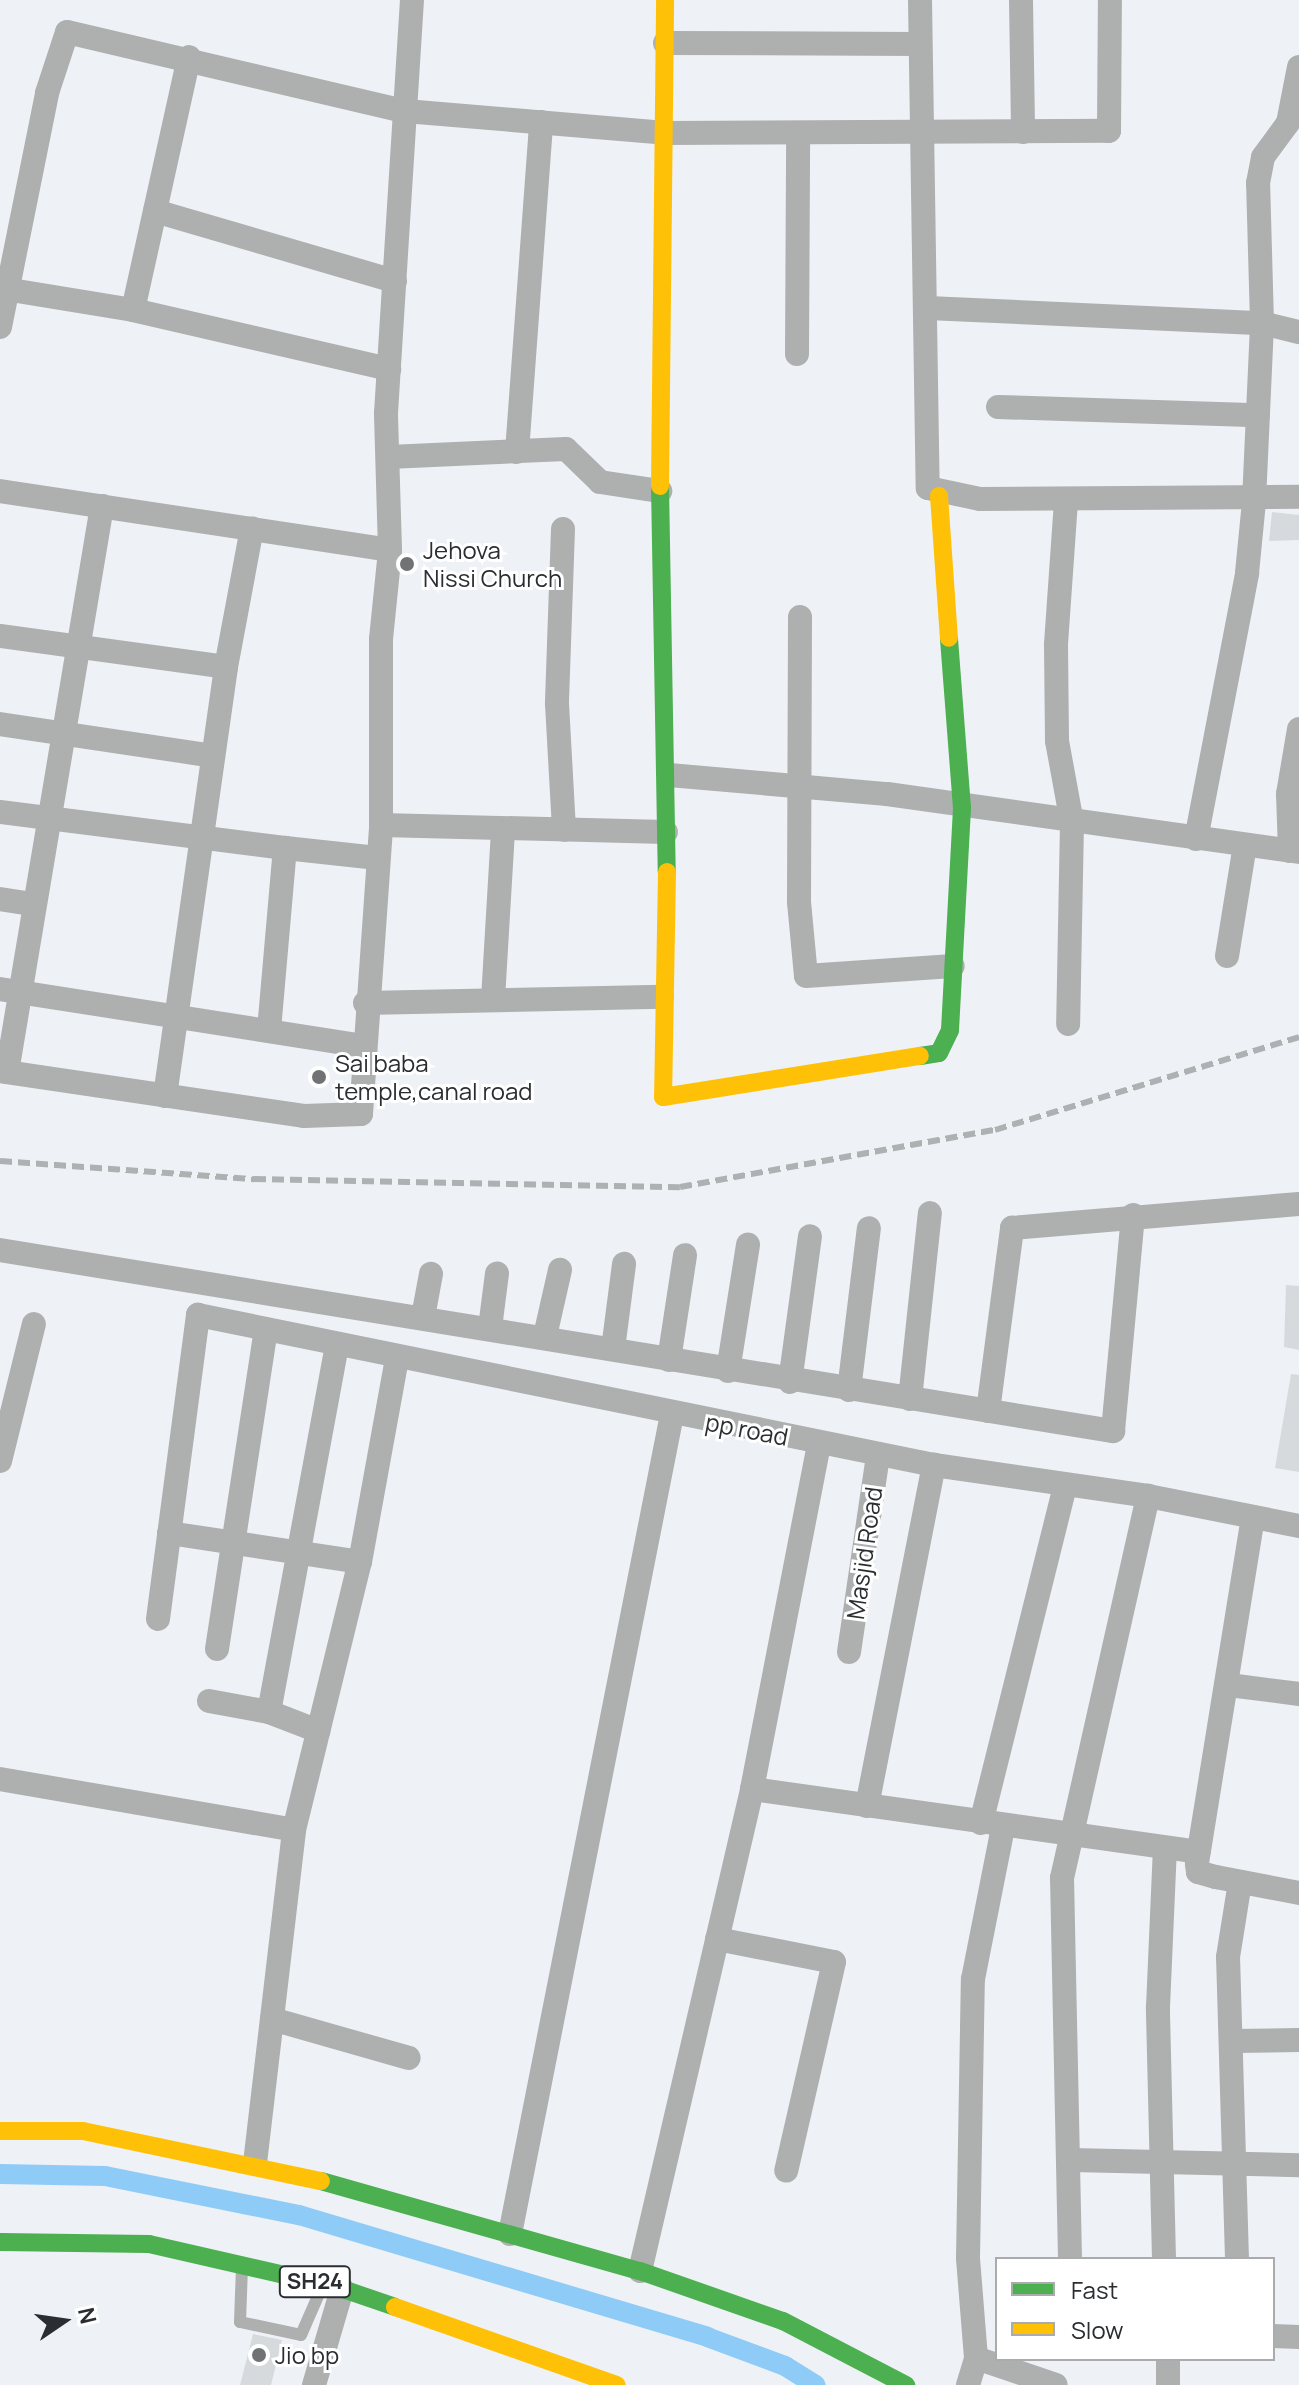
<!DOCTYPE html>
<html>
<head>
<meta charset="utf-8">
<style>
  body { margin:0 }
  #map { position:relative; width:1299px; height:2385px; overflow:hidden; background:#eef2f6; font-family:Manrope,sans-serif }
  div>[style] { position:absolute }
  .canal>* { height:20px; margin:-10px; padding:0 10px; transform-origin:10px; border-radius:10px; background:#8fcbf7 }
  .building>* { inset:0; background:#d7dadd }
  .lane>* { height:12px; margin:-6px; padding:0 6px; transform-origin:6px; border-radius:6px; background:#aeafaf }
  .street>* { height:24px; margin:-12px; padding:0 12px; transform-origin:12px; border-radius:12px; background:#aeafaf }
  .fast>* { height:18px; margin:-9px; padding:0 9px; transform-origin:9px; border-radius:9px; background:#4caf50 }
  .slow>* { height:18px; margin:-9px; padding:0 9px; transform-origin:9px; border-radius:9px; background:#ffc107 }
  .rail>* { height:6px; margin-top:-3px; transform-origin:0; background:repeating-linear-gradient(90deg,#aeb1b1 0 12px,transparent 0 18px) }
  .dots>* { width:22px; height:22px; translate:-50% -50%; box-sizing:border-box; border:4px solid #fff; border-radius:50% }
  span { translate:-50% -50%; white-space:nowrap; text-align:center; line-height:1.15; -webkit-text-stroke:6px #fff; paint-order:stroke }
  .shield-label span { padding:2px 6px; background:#fff; border:2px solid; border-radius:6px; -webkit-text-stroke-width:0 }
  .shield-label { font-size:22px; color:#2a2e30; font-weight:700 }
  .poi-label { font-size:24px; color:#2a2e30 }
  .left { translate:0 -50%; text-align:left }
  .street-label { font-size:24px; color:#2a2e30 }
  .legend { position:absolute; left:995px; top:2257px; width:280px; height:104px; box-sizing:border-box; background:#fff; border:2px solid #aaabac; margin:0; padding:10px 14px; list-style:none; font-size:24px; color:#2a2e30 }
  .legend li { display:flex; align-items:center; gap:16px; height:40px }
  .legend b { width:40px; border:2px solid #aaabac }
  .north { position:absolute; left:24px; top:2281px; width:80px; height:80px; -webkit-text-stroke:6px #fff; paint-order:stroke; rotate:77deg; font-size:22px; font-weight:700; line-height:32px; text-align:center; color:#2a2e30 }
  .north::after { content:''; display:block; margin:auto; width:28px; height:36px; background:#2a2e30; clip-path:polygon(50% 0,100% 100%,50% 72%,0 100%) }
</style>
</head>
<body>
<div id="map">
  <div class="canal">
    <div style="left:0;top:2174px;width:105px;rotate:1.1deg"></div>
    <div style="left:105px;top:2176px;width:198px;rotate:11.4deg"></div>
    <div style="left:299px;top:2215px;width:426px;rotate:16.6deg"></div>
    <div style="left:707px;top:2337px;width:83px;rotate:20.4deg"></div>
    <div style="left:785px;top:2366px;width:36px;rotate:32deg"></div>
  </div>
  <div class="building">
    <div style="clip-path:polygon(1272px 512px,1299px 515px,1299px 540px,1269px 541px)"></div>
    <div style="clip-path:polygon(1286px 1285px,1299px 1286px,1299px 1350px,1284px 1347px)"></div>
    <div style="clip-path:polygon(1291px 1374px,1299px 1375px,1299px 1472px,1275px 1468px)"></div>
    <div style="clip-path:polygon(253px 2334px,282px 2340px,271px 2385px,240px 2385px)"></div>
  </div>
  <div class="lane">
    <div style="left:242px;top:2267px;width:55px;rotate:92.1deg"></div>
    <div style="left:240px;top:2322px;width:62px;rotate:12deg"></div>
    <div style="left:301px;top:2335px;width:52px;rotate:-66.4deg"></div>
  </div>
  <div class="street">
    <div style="left:920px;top:0;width:488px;rotate:89.1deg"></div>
    <div style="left:928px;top:488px;width:53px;rotate:11.9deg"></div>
    <div style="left:980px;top:499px;width:319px;rotate:-0.4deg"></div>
    <div style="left:1021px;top:0;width:132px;rotate:89.1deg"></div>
    <div style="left:665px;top:43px;width:254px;rotate:0.2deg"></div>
    <div style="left:155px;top:211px;width:250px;rotate:16.3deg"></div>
    <div style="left:5px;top:289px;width:130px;rotate:9.3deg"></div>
    <div style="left:133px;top:310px;width:263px;rotate:13deg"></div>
    <div style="left:928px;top:308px;width:334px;rotate:2.6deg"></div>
    <div style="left:1262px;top:323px;width:38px;rotate:14deg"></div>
    <div style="left:133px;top:310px;width:259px;rotate:-77.5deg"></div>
    <div style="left:0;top:327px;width:239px;rotate:-78.6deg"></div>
    <div style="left:47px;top:93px;width:64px;rotate:-71.8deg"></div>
    <div style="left:67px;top:32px;width:347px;rotate:13.2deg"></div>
    <div style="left:405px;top:111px;width:261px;rotate:4.8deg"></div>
    <div style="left:665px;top:133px;width:444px;rotate:-0.3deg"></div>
    <div style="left:1109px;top:131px;width:131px;rotate:-89.6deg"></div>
    <div style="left:797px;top:354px;width:221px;rotate:-89.7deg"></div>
    <div style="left:998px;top:407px;width:260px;rotate:1.8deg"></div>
    <div style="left:517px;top:452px;width:331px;rotate:-85.8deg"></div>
    <div style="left:389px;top:457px;width:177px;rotate:-2.6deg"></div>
    <div style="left:566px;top:449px;width:47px;rotate:44.1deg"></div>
    <div style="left:600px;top:482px;width:61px;rotate:8.5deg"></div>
    <div style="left:0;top:491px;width:394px;rotate:8.6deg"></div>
    <div style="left:1066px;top:501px;width:144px;rotate:94deg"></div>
    <div style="left:1056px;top:645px;width:96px;rotate:89.4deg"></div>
    <div style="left:1057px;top:741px;width:83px;rotate:79.6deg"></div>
    <div style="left:1072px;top:823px;width:201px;rotate:91.1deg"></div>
    <div style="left:563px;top:529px;width:175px;rotate:92deg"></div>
    <div style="left:557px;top:704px;width:126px;rotate:86.8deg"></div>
    <div style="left:800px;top:617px;width:285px;rotate:90.2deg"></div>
    <div style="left:799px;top:902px;width:74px;rotate:84.6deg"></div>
    <div style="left:806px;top:976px;width:147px;rotate:-3.9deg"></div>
    <div style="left:0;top:636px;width:228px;rotate:7.8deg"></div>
    <div style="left:0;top:724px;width:215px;rotate:8.5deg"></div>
    <div style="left:669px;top:775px;width:219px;rotate:5deg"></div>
    <div style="left:887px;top:794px;width:416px;rotate:8deg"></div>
    <div style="left:0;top:812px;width:287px;rotate:7.2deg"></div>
    <div style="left:381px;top:825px;width:285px;rotate:1.4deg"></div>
    <div style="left:1196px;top:839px;width:271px;rotate:-79.1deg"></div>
    <div style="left:1247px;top:573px;width:72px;rotate:-84.4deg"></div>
    <div style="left:1254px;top:501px;width:178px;rotate:-87.4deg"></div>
    <div style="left:1262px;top:323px;width:140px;rotate:-91.6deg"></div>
    <div style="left:1258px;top:183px;width:26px;rotate:-79deg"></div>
    <div style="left:1263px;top:157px;width:42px;rotate:-53.7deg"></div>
    <div style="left:1288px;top:123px;width:57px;rotate:-78.9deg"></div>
    <div style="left:1290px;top:851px;width:57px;rotate:-92deg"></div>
    <div style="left:1288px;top:794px;width:66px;rotate:-80.4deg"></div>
    <div style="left:0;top:899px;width:33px;rotate:9deg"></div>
    <div style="left:1227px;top:956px;width:112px;rotate:-80.8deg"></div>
    <div style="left:0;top:989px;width:367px;rotate:8.9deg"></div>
    <div style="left:493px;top:999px;width:167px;rotate:-86.6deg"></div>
    <div style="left:365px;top:1003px;width:297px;rotate:-1.2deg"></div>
    <div style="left:269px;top:1030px;width:183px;rotate:-85deg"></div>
    <div style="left:285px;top:848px;width:93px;rotate:6.2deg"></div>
    <div style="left:0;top:1071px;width:307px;rotate:8.4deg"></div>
    <div style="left:304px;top:1116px;width:57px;rotate:-2deg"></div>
    <div style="left:361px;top:1114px;width:290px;rotate:-86deg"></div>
    <div style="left:381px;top:825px;width:186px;rotate:-90deg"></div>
    <div style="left:381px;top:639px;width:89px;rotate:-84.2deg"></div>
    <div style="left:390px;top:550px;width:137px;rotate:-91.7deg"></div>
    <div style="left:386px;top:413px;width:414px;rotate:-86.4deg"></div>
    <div style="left:7px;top:1072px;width:574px;rotate:-80.47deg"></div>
    <div style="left:165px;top:1096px;width:433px;rotate:-81.9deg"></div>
    <div style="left:226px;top:667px;width:141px;rotate:-79.4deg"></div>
    <div style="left:0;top:1250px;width:1128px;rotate:9.24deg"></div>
    <div style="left:1113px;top:1431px;width:217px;rotate:-84.7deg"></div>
    <div style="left:423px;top:1317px;width:44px;rotate:-79.5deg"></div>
    <div style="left:490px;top:1328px;width:55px;rotate:-82.7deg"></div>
    <div style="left:545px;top:1336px;width:68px;rotate:-77.2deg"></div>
    <div style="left:613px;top:1349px;width:86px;rotate:-82.6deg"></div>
    <div style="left:669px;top:1360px;width:106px;rotate:-81.3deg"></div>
    <div style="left:728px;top:1371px;width:128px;rotate:-81deg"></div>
    <div style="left:790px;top:1382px;width:147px;rotate:-82.2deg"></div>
    <div style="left:849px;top:1390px;width:163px;rotate:-83deg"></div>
    <div style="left:910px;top:1399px;width:187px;rotate:-83.9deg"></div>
    <div style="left:988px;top:1411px;width:185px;rotate:-82.5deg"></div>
    <div style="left:1012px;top:1228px;width:288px;rotate:-4.8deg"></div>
    <div style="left:0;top:1461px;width:141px;rotate:-76.1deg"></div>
    <div style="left:1253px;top:1517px;width:351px;rotate:99.2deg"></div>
    <div style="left:1197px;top:1864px;width:8px;rotate:83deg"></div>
    <div style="left:1198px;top:1872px;width:19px;rotate:16deg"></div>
    <div style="left:1216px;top:1877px;width:85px;rotate:10.9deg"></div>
    <div style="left:169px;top:1533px;width:193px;rotate:8.6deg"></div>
    <div style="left:158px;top:1619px;width:307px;rotate:-82.5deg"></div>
    <div style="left:198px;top:1315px;width:751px;rotate:11.52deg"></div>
    <div style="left:934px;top:1465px;width:216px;rotate:8.2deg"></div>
    <div style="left:1148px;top:1496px;width:154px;rotate:11.2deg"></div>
    <div style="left:217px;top:1649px;width:323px;rotate:-81.3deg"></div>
    <div style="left:849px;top:1652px;width:199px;rotate:-81.6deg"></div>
    <div style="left:1229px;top:1685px;width:71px;rotate:7.3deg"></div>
    <div style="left:209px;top:1701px;width:61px;rotate:10.4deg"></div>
    <div style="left:269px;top:1712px;width:53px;rotate:21.2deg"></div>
    <div style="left:269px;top:1712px;width:373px;rotate:-79.5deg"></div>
    <div style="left:0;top:1779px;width:298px;rotate:9.8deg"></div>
    <div style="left:752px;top:1789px;width:451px;rotate:8deg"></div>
    <div style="left:867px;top:1806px;width:348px;rotate:-78.9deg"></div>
    <div style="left:981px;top:1823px;width:347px;rotate:-76deg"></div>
    <div style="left:717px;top:1939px;width:119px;rotate:11.1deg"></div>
    <div style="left:834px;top:1962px;width:214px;rotate:102.9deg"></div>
    <div style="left:272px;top:2019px;width:142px;rotate:15.9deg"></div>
    <div style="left:1234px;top:2041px;width:65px;rotate:-0.9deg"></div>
    <div style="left:1071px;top:2160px;width:228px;rotate:1.3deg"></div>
    <div style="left:255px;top:2163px;width:335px;rotate:-83.3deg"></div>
    <div style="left:294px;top:1830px;width:276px;rotate:-76.2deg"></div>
    <div style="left:360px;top:1562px;width:207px;rotate:-79.7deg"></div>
    <div style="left:510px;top:2234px;width:836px;rotate:-78.82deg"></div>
    <div style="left:1070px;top:2259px;width:381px;rotate:-91.2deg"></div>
    <div style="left:1062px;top:1878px;width:392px;rotate:-77.3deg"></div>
    <div style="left:1164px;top:2259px;width:252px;rotate:-91.4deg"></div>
    <div style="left:1158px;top:2007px;width:159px;rotate:-87.5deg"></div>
    <div style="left:1237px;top:2259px;width:302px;rotate:-91.7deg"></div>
    <div style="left:1228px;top:1957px;width:76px;rotate:-80.9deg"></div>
    <div style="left:640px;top:2271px;width:495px;rotate:-76.9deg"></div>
    <div style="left:752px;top:1789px;width:352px;rotate:-79deg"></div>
    <div style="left:1273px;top:2336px;width:26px;rotate:2deg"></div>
    <div style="left:976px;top:2358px;width:84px;rotate:18.6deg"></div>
    <div style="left:1168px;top:2359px;width:26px;rotate:90deg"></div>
    <div style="left:314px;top:2385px;width:100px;rotate:-73.7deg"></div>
    <div style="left:968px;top:2385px;width:28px;rotate:-73deg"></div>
    <div style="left:976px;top:2358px;width:100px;rotate:-94.6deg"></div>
    <div style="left:968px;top:2258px;width:279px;rotate:-89deg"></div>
    <div style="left:973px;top:1979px;width:155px;rotate:-78.8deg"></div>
  </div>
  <div class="fast">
    <div style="left:660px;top:486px;width:386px;rotate:89deg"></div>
    <div style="left:920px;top:1056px;width:19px;rotate:-9deg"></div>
    <div style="left:939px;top:1053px;width:25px;rotate:-64deg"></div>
    <div style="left:950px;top:1030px;width:222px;rotate:-86.9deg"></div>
    <div style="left:962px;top:808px;width:170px;rotate:-94.4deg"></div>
    <div style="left:321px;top:2181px;width:331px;rotate:15.8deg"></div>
    <div style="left:640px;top:2271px;width:151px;rotate:19.3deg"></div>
    <div style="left:783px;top:2321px;width:139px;rotate:27.5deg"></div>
    <div style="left:0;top:2242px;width:149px;rotate:0.8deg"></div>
    <div style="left:149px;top:2244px;width:193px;rotate:12.9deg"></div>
    <div style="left:337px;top:2287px;width:61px;rotate:19deg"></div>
  </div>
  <div class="slow">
    <div style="left:660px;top:486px;width:486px;rotate:-89.4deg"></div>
    <div style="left:939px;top:496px;width:142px;rotate:86deg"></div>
    <div style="left:667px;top:872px;width:225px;rotate:91deg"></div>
    <div style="left:663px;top:1097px;width:260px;rotate:-9.1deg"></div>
    <div style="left:0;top:2131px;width:83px"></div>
    <div style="left:83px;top:2131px;width:243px;rotate:11.9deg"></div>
    <div style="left:395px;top:2307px;width:235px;rotate:19.4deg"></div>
  </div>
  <div class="rail">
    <div style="left:0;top:1161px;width:255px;rotate:4.1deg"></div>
    <div style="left:254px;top:1179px;width:426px;rotate:1.1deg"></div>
    <div style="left:680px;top:1187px;width:320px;rotate:-10.3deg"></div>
    <div style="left:995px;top:1130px;width:318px;rotate:-17deg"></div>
  </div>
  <div class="dots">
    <div style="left:407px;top:564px;background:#6f7375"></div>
    <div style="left:319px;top:1077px;background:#6f7375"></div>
    <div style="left:259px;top:2355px;background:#6f7375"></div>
  </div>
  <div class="shield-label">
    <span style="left:315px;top:2282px">SH24</span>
  </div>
  <div class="poi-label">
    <span class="left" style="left:423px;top:564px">Jehova<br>Nissi Church</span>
    <span class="left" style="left:335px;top:1077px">Sai baba<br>temple,canal road</span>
    <span class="left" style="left:275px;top:2355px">Jio bp</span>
  </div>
  <div class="street-label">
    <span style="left:747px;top:1429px;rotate:11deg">pp road</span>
    <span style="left:864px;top:1553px;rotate:-82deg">Masjid Road</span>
  </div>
  <ul class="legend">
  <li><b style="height:10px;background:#4caf50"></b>Fast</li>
  <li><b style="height:10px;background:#ffc107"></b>Slow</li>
  </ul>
  <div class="north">N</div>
</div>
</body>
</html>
